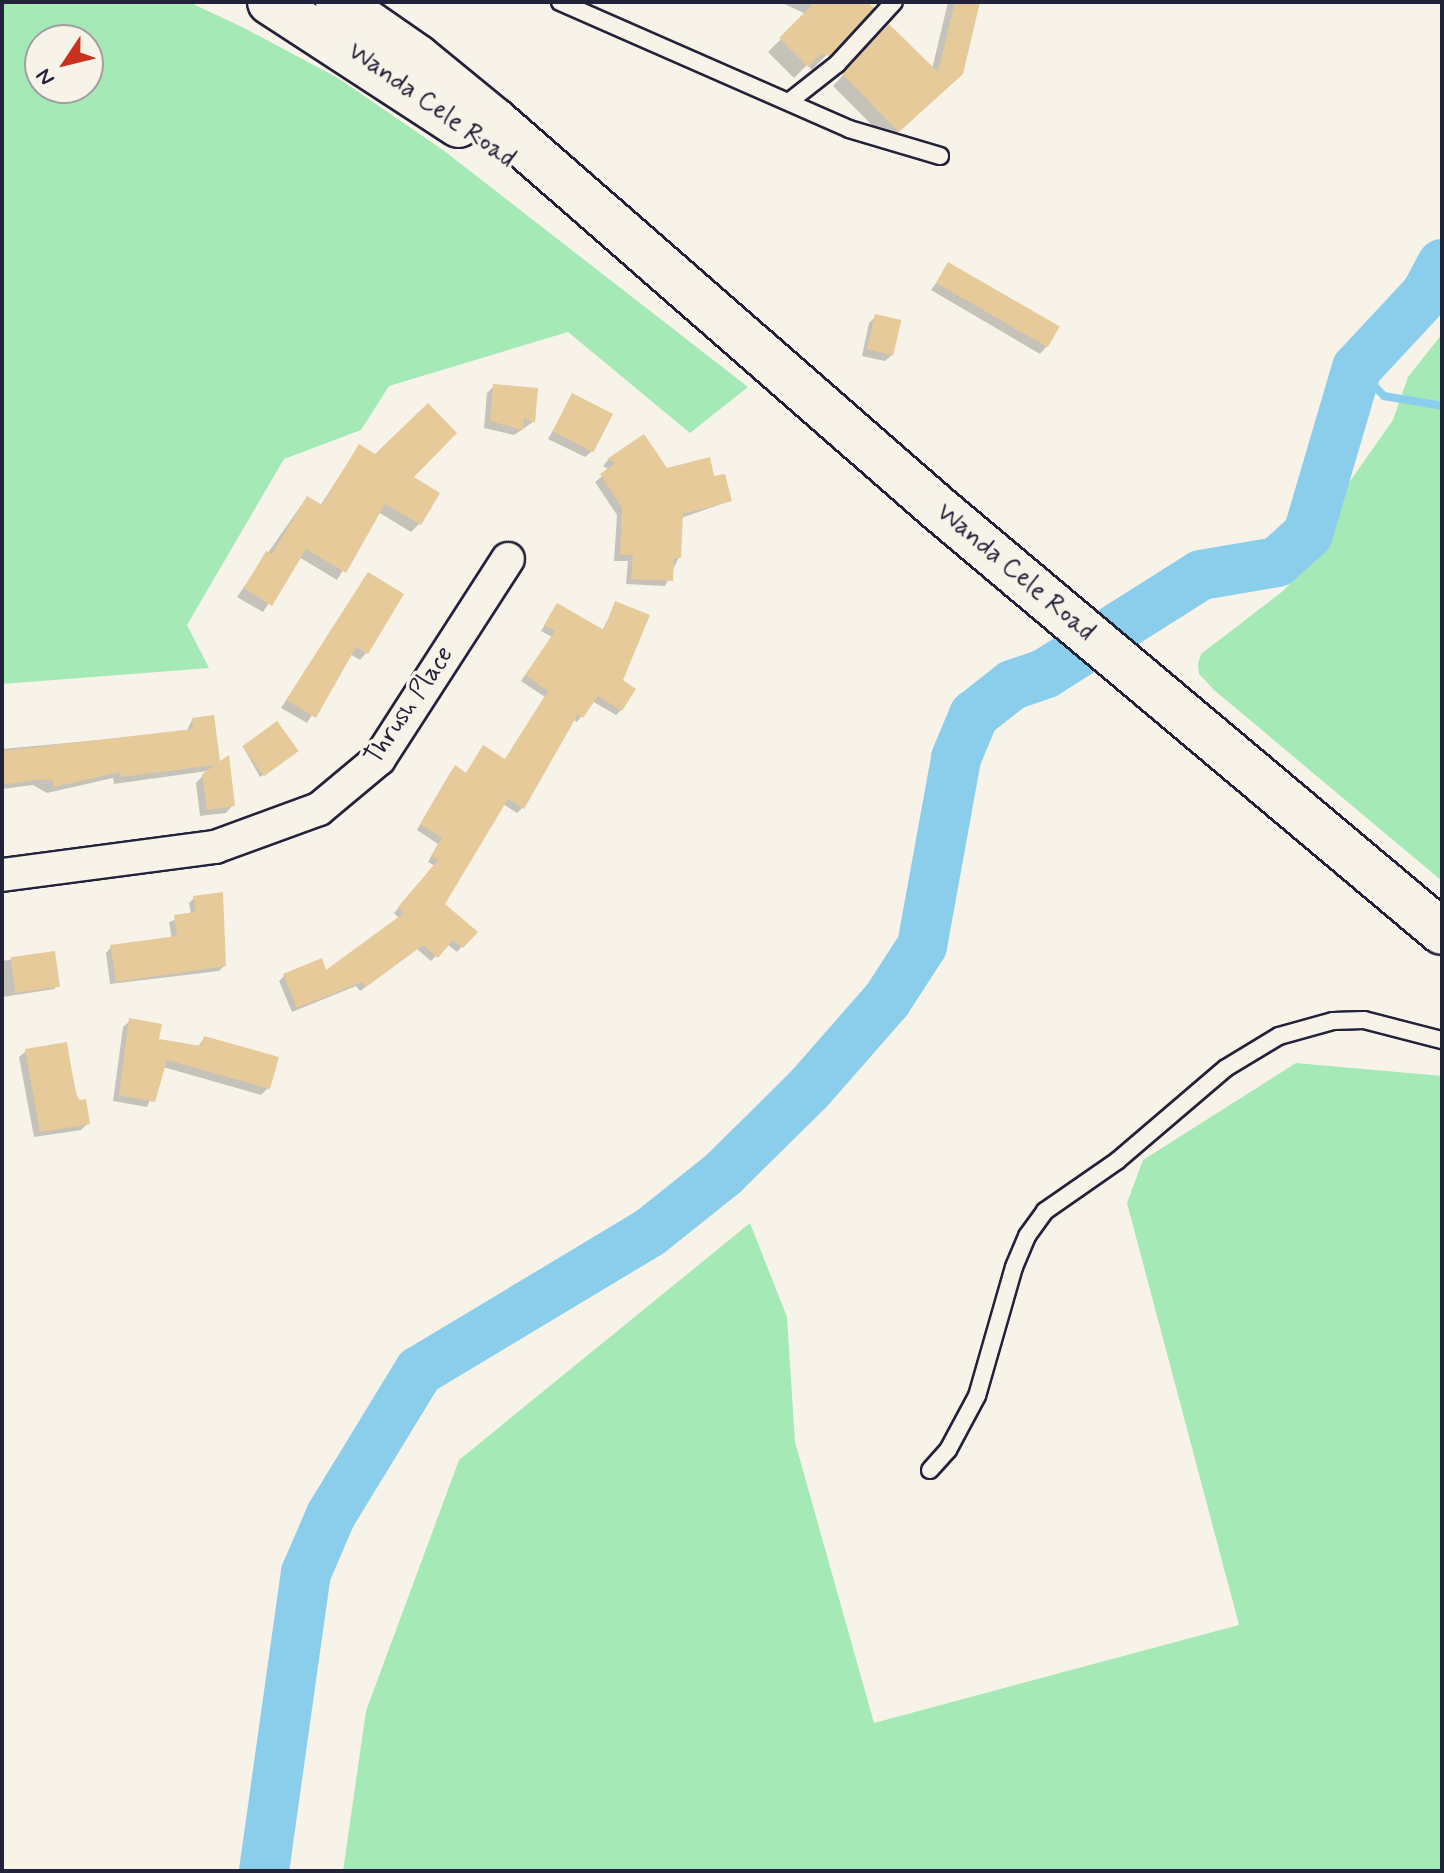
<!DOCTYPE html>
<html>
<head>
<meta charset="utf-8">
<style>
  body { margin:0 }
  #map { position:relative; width:1444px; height:1873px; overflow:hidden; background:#f7f3e8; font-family:Mynerve,sans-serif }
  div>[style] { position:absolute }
  .green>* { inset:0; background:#a5eab6 }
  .shadow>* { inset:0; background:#0003 }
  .stream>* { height:8px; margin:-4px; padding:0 4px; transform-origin:4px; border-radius:4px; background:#8bceec }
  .river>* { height:50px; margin:-25px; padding:0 25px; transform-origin:25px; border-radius:25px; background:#8bceec }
  .building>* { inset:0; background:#e6ca9a; transform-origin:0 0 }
  .roads { filter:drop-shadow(2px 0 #22223b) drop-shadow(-2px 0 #22223b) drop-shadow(0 2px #22223b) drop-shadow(0 -2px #22223b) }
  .lane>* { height:16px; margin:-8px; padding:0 8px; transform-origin:8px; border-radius:8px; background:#f7f3e8 }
  .street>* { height:32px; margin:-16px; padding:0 16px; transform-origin:16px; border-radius:16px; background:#f7f3e8 }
  .secondary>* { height:44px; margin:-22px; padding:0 22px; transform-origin:22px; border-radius:22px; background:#f7f3e8 }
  span { translate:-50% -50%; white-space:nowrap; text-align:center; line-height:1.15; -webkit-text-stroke:7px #f7f3e8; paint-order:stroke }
  .street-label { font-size:26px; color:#22223b }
  .frame { position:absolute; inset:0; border:4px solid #22223b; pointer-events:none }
  .north { position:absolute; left:24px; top:24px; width:80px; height:80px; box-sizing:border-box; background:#f7f3e8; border:2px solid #a29fa3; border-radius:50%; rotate:235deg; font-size:22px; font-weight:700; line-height:32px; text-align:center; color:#22223b }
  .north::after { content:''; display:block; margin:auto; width:28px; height:36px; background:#c8321e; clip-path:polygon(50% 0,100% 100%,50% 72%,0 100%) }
</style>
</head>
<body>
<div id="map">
  <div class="green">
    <div style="clip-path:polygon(evenodd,2px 2px,189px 2px,244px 28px,338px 78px,443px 150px,748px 387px,690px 433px,568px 332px,389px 386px,361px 430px,284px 459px,187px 625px,209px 668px,2px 684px,2px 2px,40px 40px,88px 40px,88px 88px,40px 88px,40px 40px)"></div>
    <div style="clip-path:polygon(1442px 334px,1442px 881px,1214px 690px,1199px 674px,1198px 664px,1201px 654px,1283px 591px,1304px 568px,1343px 491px,1393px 420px,1408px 377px)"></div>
    <div style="clip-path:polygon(1296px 1063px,1442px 1076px,1442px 1871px,343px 1871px,366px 1711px,459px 1460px,750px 1223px,787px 1317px,795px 1442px,874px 1723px,1239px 1625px,1127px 1203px,1143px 1160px)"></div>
  </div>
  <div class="shadow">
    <div style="clip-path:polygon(780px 2px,865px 2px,871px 8px,812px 70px,807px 65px,794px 78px,768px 52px,806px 14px)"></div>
    <div style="clip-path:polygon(948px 2px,978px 2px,950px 84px,888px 141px,833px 86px,889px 26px,932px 69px)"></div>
    <div style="clip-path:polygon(949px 265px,1057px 328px,1046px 347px,1040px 354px,931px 290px)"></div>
    <div style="clip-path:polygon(876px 316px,892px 355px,885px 361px,862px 356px,869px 323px)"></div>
    <div style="clip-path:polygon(494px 386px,533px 422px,514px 435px,484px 428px,487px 393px)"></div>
    <div style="clip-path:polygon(573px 396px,592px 451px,585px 457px,548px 439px)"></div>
    <div style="clip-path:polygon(644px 437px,666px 470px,713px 479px,730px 501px,681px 518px,679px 557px,665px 586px,626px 584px,628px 561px,614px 561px,617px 515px,595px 482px,610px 470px,603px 466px,608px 460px)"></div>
    <div style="clip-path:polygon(359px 446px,437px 494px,419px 524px,411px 532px,378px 512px,337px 580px,299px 557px,263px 612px,237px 597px,300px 507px,308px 498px,320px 506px)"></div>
    <div style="clip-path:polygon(368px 575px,401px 595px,366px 653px,360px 660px,350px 654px,307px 723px,281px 708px)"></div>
    <div style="clip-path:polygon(557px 605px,602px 631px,615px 606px,621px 710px,616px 715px,592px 701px,577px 722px,573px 719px,522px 808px,517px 813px,503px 804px,443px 905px,475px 932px,457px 952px,447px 944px,431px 961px,417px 949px,360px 991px,356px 986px,292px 1012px,279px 981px,284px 976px,325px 973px,400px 919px,394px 913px,435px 866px,428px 862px,438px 844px,417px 830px,450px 773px,455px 768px,465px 775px,504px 761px,545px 697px,521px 681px,552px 637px,541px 631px)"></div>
    <div style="clip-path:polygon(192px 720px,219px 765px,233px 805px,226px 813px,200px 816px,196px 783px,207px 771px,114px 784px,113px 778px,47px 793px,33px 785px,2px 789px,2px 749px,186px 732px)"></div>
    <div style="clip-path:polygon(243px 747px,294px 754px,260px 777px)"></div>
    <div style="clip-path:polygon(194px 898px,224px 966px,219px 971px,110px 984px,106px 953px,111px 947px,172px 939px,169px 922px,191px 914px,189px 903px)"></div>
    <div style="clip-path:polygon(53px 953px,55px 989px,2px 997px,2px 961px)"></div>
    <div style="clip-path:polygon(130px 1021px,157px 1041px,197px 1048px,204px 1038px,268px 1088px,261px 1095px,163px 1067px,147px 1107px,113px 1101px,123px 1027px)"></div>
    <div style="clip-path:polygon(66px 1044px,78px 1102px,88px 1123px,81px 1130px,34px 1137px,19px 1057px,26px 1051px)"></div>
  </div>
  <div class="stream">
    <div style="left:1357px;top:368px;width:39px;rotate:46deg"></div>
    <div style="left:1384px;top:396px;width:59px;rotate:9.8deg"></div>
  </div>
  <div class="river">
    <div style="left:264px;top:1871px;width:301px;rotate:-82deg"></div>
    <div style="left:306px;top:1573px;width:63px;rotate:-66.7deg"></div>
    <div style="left:331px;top:1515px;width:169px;rotate:-58.6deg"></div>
    <div style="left:419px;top:1371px;width:268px;rotate:-31deg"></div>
    <div style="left:649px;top:1233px;width:95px;rotate:-38.6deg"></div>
    <div style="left:723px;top:1174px;width:121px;rotate:-44.7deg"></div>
    <div style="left:809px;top:1089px;width:118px;rotate:-48.8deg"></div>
    <div style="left:887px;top:1000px;width:64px;rotate:-57.1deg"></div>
    <div style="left:922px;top:946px;width:191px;rotate:-79.7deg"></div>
    <div style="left:956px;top:758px;width:47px;rotate:-67.3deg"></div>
    <div style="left:974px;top:715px;width:48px;rotate:-38.3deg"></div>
    <div style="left:1012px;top:685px;width:36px;rotate:-19deg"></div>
    <div style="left:1046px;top:673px;width:183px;rotate:-32.3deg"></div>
    <div style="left:1201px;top:575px;width:77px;rotate:-9.7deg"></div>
    <div style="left:1277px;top:562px;width:42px;rotate:-42.1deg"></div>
    <div style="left:1308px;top:534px;width:173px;rotate:-73.6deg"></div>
    <div style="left:1357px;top:368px;width:101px;rotate:-47deg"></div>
    <div style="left:1426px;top:294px;width:34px;rotate:-62deg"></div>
  </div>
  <div class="building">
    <div style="clip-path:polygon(815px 2px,868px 2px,874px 8px,830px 56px,821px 54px,808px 67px,779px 38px)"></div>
    <div style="clip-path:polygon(955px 2px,980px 2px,963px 74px,899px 132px,842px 74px,889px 24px,938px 72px)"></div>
    <div style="left:948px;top:262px;width:129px;height:24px;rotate:30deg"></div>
    <div style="left:875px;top:314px;width:27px;height:36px;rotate:13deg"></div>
    <div style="clip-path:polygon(493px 384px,538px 388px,535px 423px,524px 418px,523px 430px,490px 421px)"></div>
    <div style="left:572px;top:393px;width:46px;height:43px;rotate:27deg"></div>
    <div style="clip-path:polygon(428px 403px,457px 433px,414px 477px,440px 493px,421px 525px,385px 504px,346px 573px,306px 549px,272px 606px,244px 588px,266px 551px,272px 554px,307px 496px,322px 505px,359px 444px,375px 454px)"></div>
    <div style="clip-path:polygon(644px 434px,667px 468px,710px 457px,714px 476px,725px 474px,732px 501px,683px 514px,681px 558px,674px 558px,673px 581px,631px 579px,633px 555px,620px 555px,622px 508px,600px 474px,616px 463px,607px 459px)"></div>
    <div style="clip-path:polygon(368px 572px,404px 594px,368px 654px,356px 647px,316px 718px,286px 700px)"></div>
    <div style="clip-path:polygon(615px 601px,650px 615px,623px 680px,636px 689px,622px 711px,598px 696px,583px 718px,578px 714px,524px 809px,508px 799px,445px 904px,478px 932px,463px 948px,453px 940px,438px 958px,423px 945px,366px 987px,362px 982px,297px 1008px,283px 974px,322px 958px,326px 970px,404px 913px,398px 907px,438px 860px,431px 856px,442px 838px,420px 824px,455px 765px,466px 773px,483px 745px,505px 759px,548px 691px,525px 675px,555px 631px,544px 625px,557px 603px,604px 630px)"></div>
    <div style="clip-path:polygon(214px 715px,220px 761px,229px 755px,235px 806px,207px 810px,202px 774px,215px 765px,121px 777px,120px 772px,54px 787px,53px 781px,41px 779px,2px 785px,2px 751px,193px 729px,192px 718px)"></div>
    <div style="left:277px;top:721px;width:37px;height:43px;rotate:54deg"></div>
    <div style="clip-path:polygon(223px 892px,226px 966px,116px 982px,110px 945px,177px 936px,174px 915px,196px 912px,193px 896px)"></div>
    <div style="left:55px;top:951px;width:36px;height:45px;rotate:82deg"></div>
    <div style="clip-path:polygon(129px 1018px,162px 1024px,159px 1039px,201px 1046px,204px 1036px,279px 1057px,270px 1089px,167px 1060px,155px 1102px,119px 1095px)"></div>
    <div style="clip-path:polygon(67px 1042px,75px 1091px,79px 1100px,86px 1099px,90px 1124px,40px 1132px,25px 1049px)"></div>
  </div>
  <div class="roads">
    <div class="lane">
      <div style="left:560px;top:2px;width:316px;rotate:23.7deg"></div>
      <div style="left:849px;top:129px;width:95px;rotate:16.5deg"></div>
      <div style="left:790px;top:101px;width:60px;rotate:-38.2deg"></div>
      <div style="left:837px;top:64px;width:84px;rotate:-47.4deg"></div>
      <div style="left:930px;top:1470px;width:27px;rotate:-48deg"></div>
      <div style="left:948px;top:1450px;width:61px;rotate:-61.8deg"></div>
      <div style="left:977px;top:1396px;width:134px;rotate:-74deg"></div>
      <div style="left:1014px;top:1267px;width:34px;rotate:-67deg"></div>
      <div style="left:1027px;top:1236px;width:31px;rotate:-54deg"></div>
      <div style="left:1045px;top:1211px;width:88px;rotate:-34.8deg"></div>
      <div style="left:1117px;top:1161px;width:143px;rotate:-40.5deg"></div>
      <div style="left:1226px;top:1068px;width:62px;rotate:-31.1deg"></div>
      <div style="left:1279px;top:1036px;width:56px;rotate:-15.5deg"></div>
      <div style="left:1333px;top:1021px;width:31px;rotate:-2deg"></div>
      <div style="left:1364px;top:1020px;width:81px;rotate:14.4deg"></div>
    </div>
    <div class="street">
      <div style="left:2px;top:875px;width:215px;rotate:-7.5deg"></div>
      <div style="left:215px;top:847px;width:111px;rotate:-20.1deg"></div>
      <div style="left:319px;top:809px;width:78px;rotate:-39.8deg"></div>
      <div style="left:379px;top:759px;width:238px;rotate:-57.2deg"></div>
    </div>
    <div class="secondary">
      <div style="left:270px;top:2px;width:225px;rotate:33.1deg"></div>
      <div style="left:338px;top:2px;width:96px;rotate:34.8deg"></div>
      <div style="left:417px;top:57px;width:99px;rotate:39.3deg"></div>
      <div style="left:494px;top:120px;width:591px;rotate:41.16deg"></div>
      <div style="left:939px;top:509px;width:657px;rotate:40.06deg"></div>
    </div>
  </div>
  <div class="street-label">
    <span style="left:431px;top:106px;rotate:35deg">Wanda Cele Road</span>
    <span style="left:1015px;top:573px;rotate:40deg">Wanda Cele Road</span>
    <span style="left:410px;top:706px;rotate:-56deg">Thrush Place</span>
  </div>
  <div class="frame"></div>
  <div class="north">N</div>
</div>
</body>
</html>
